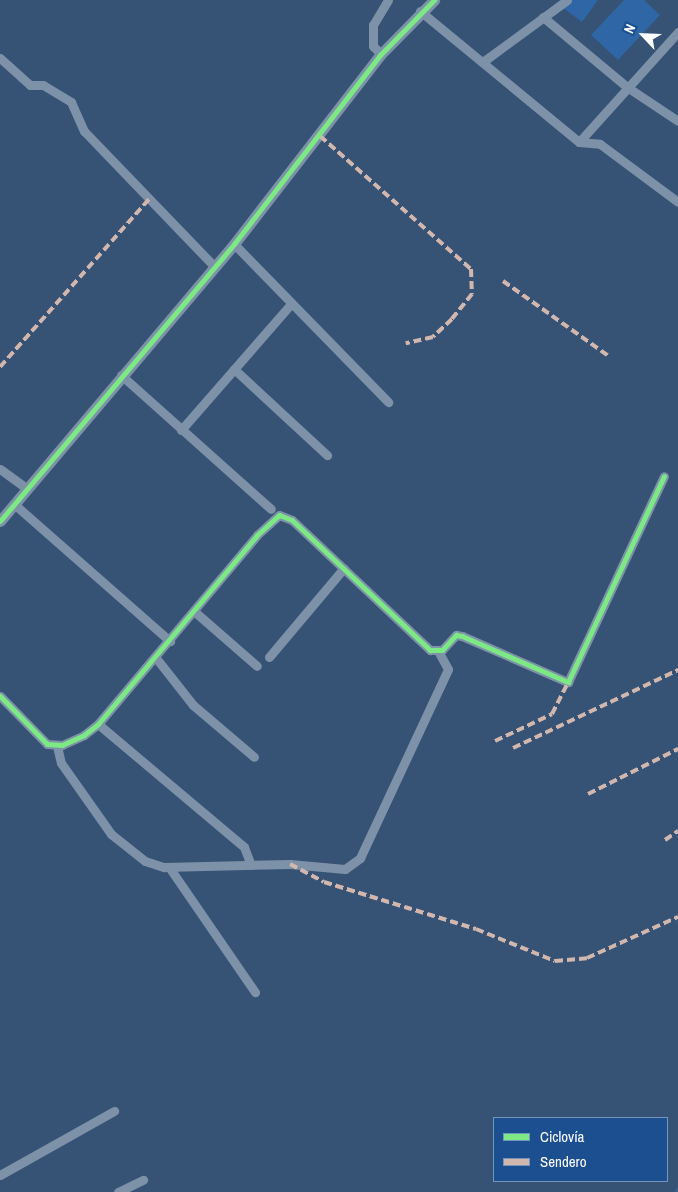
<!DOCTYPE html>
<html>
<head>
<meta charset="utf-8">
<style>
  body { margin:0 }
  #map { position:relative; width:678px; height:1192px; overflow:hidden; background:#365274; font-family:"Archivo Narrow",sans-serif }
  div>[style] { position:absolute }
  .green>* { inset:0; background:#2f66a5 }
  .stream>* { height:3px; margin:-1.5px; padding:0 1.5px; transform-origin:1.5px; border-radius:1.5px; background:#3b618d }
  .minor>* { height:9px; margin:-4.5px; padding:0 4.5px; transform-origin:4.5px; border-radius:4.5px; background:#7d92a8 }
  .tertiary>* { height:11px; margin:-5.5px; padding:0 5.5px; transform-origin:5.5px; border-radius:5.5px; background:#7d92a8 }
  .quiet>* { height:4px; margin-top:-2px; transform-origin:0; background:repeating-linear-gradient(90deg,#d1b7ad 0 8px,transparent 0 12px) }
  .cycleway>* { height:5px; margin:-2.5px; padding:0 2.5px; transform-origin:2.5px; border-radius:2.5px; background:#7ce984 }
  span { translate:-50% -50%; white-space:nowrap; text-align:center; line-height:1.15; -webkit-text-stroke:4px #1b4f8f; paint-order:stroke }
  .legend { position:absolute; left:493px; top:1117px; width:175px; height:65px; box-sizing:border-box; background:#1b4f8f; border:1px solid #7695bc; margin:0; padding:6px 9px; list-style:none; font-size:15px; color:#fff }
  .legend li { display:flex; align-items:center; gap:10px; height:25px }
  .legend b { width:25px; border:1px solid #7695bc }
  .north { position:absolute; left:618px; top:10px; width:50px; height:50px; -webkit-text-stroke:4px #1b4f8f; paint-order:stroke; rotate:295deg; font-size:14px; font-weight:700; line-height:20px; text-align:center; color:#fff }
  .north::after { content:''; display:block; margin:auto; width:18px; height:22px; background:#fff; clip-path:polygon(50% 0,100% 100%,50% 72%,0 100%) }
</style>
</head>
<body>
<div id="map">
  <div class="green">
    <div style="clip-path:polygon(562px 0,598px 0,582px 22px,559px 5px)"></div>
    <div style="clip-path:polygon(624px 0,644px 0,660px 15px,618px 60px,591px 35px)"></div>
  </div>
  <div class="stream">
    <div style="left:675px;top:1192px;width:5px;rotate:-53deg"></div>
  </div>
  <div class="minor">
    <div style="left:420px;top:11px;width:206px;rotate:39.5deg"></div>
    <div style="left:579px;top:142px;width:21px;rotate:5deg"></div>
    <div style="left:600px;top:144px;width:97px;rotate:36.6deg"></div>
    <div style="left:543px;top:17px;width:109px;rotate:39.8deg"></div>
    <div style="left:627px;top:87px;width:61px;rotate:33.7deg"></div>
    <div style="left:381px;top:54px;width:11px;rotate:-135deg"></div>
    <div style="left:373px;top:46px;width:21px;rotate:-90deg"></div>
    <div style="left:373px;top:25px;width:29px;rotate:-59deg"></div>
    <div style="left:0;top:58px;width:40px;rotate:42deg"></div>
    <div style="left:30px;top:85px;width:13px"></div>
    <div style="left:43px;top:85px;width:33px;rotate:31deg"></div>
    <div style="left:71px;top:102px;width:32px;rotate:66deg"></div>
    <div style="left:84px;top:131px;width:187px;rotate:46.1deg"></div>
    <div style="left:484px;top:61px;width:103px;rotate:-36.3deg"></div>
    <div style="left:579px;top:142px;width:148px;rotate:-48deg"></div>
    <div style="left:234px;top:244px;width:221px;rotate:45.7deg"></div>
    <div style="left:234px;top:369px;width:127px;rotate:42.8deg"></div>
    <div style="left:121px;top:375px;width:201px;rotate:41.8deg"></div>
    <div style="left:181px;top:430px;width:166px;rotate:-48.9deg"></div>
    <div style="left:0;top:469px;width:34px;rotate:36deg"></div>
    <div style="left:14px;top:504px;width:208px;rotate:41.3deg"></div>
    <div style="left:195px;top:612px;width:82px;rotate:41.1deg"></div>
    <div style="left:269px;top:657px;width:116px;rotate:-49.9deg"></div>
    <div style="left:156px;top:658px;width:60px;rotate:51.8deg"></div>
    <div style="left:193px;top:705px;width:80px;rotate:40.4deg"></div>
    <div style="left:0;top:696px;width:67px;rotate:45.6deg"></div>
    <div style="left:47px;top:744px;width:15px;rotate:4deg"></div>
    <div style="left:62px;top:745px;width:24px;rotate:-24deg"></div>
    <div style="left:84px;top:735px;width:18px;rotate:-38deg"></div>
    <div style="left:98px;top:724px;width:247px;rotate:-49.9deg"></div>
    <div style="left:257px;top:535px;width:30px;rotate:-42deg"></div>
    <div style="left:279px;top:515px;width:14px;rotate:21deg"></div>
    <div style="left:292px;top:520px;width:190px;rotate:43.3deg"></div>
    <div style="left:430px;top:650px;width:12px"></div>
    <div style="left:442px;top:650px;width:21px;rotate:-47deg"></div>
    <div style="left:456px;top:635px;width:6px;rotate:9deg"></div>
    <div style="left:462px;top:636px;width:116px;rotate:23.5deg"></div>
    <div style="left:568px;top:682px;width:227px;rotate:-65deg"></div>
    <div style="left:98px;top:724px;width:191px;rotate:40.1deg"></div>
    <div style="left:244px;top:847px;width:19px;rotate:69deg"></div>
    <div style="left:57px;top:746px;width:17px;rotate:77deg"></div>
    <div style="left:61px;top:763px;width:87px;rotate:54.8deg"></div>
    <div style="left:111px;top:834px;width:43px;rotate:38.5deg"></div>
    <div style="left:145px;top:861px;width:20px;rotate:18deg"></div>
    <div style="left:164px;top:867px;width:126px;rotate:-1.4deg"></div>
    <div style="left:290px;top:864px;width:55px;rotate:5.2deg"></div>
    <div style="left:345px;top:869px;width:19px;rotate:-36deg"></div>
    <div style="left:360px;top:858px;width:208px;rotate:-65deg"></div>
    <div style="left:448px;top:669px;width:21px;rotate:-119deg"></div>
    <div style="left:169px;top:867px;width:152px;rotate:55.5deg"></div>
    <div style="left:0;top:1175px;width:131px;rotate:-29.3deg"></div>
    <div style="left:118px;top:1192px;width:28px;rotate:-26deg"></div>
  </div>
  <div class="tertiary">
    <div style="left:0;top:521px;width:363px;rotate:-49.8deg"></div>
    <div style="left:234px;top:244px;width:240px;rotate:-52.3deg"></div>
    <div style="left:381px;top:54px;width:76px;rotate:-45.5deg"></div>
  </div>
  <div class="quiet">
    <div style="left:320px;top:136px;width:201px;rotate:41.4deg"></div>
    <div style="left:471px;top:269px;width:25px;rotate:88deg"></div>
    <div style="left:472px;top:294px;width:32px;rotate:129deg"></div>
    <div style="left:452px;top:319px;width:26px;rotate:137deg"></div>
    <div style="left:433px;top:337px;width:28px;rotate:167deg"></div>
    <div style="left:503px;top:281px;width:131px;rotate:35.4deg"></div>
    <div style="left:0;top:367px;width:225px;rotate:-48.4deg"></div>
    <div style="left:495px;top:741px;width:63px;rotate:-25.3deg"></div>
    <div style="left:552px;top:714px;width:36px;rotate:-63deg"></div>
    <div style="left:513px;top:748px;width:183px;rotate:-25.3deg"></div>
    <div style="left:588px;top:794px;width:101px;rotate:-26.6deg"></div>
    <div style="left:665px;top:840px;width:16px;rotate:-35deg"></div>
    <div style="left:290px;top:864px;width:38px;rotate:28deg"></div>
    <div style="left:324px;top:882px;width:159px;rotate:17.2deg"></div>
    <div style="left:476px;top:929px;width:85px;rotate:22.1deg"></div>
    <div style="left:555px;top:961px;width:32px;rotate:-5deg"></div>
    <div style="left:587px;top:958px;width:100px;rotate:-24.3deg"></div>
  </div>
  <div class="cycleway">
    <div style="left:0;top:521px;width:363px;rotate:-49.8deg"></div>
    <div style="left:234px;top:244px;width:240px;rotate:-52.3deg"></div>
    <div style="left:381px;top:54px;width:76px;rotate:-45.5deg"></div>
    <div style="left:0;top:696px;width:67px;rotate:45.6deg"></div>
    <div style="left:47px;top:744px;width:15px;rotate:4deg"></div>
    <div style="left:62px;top:745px;width:24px;rotate:-24deg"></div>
    <div style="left:84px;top:735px;width:18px;rotate:-38deg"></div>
    <div style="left:98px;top:724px;width:247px;rotate:-49.9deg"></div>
    <div style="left:257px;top:535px;width:30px;rotate:-42deg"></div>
    <div style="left:279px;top:515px;width:14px;rotate:21deg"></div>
    <div style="left:292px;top:520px;width:190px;rotate:43.3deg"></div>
    <div style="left:430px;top:650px;width:12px"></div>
    <div style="left:442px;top:650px;width:21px;rotate:-47deg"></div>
    <div style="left:456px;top:635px;width:6px;rotate:9deg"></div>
    <div style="left:462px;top:636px;width:116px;rotate:23.5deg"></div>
    <div style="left:568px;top:682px;width:227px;rotate:-65deg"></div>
  </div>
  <ul class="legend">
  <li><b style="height:6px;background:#7ce984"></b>Ciclovía</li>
  <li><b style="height:6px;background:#d1b7ad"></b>Sendero</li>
  </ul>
  <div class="north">N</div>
</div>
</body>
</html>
